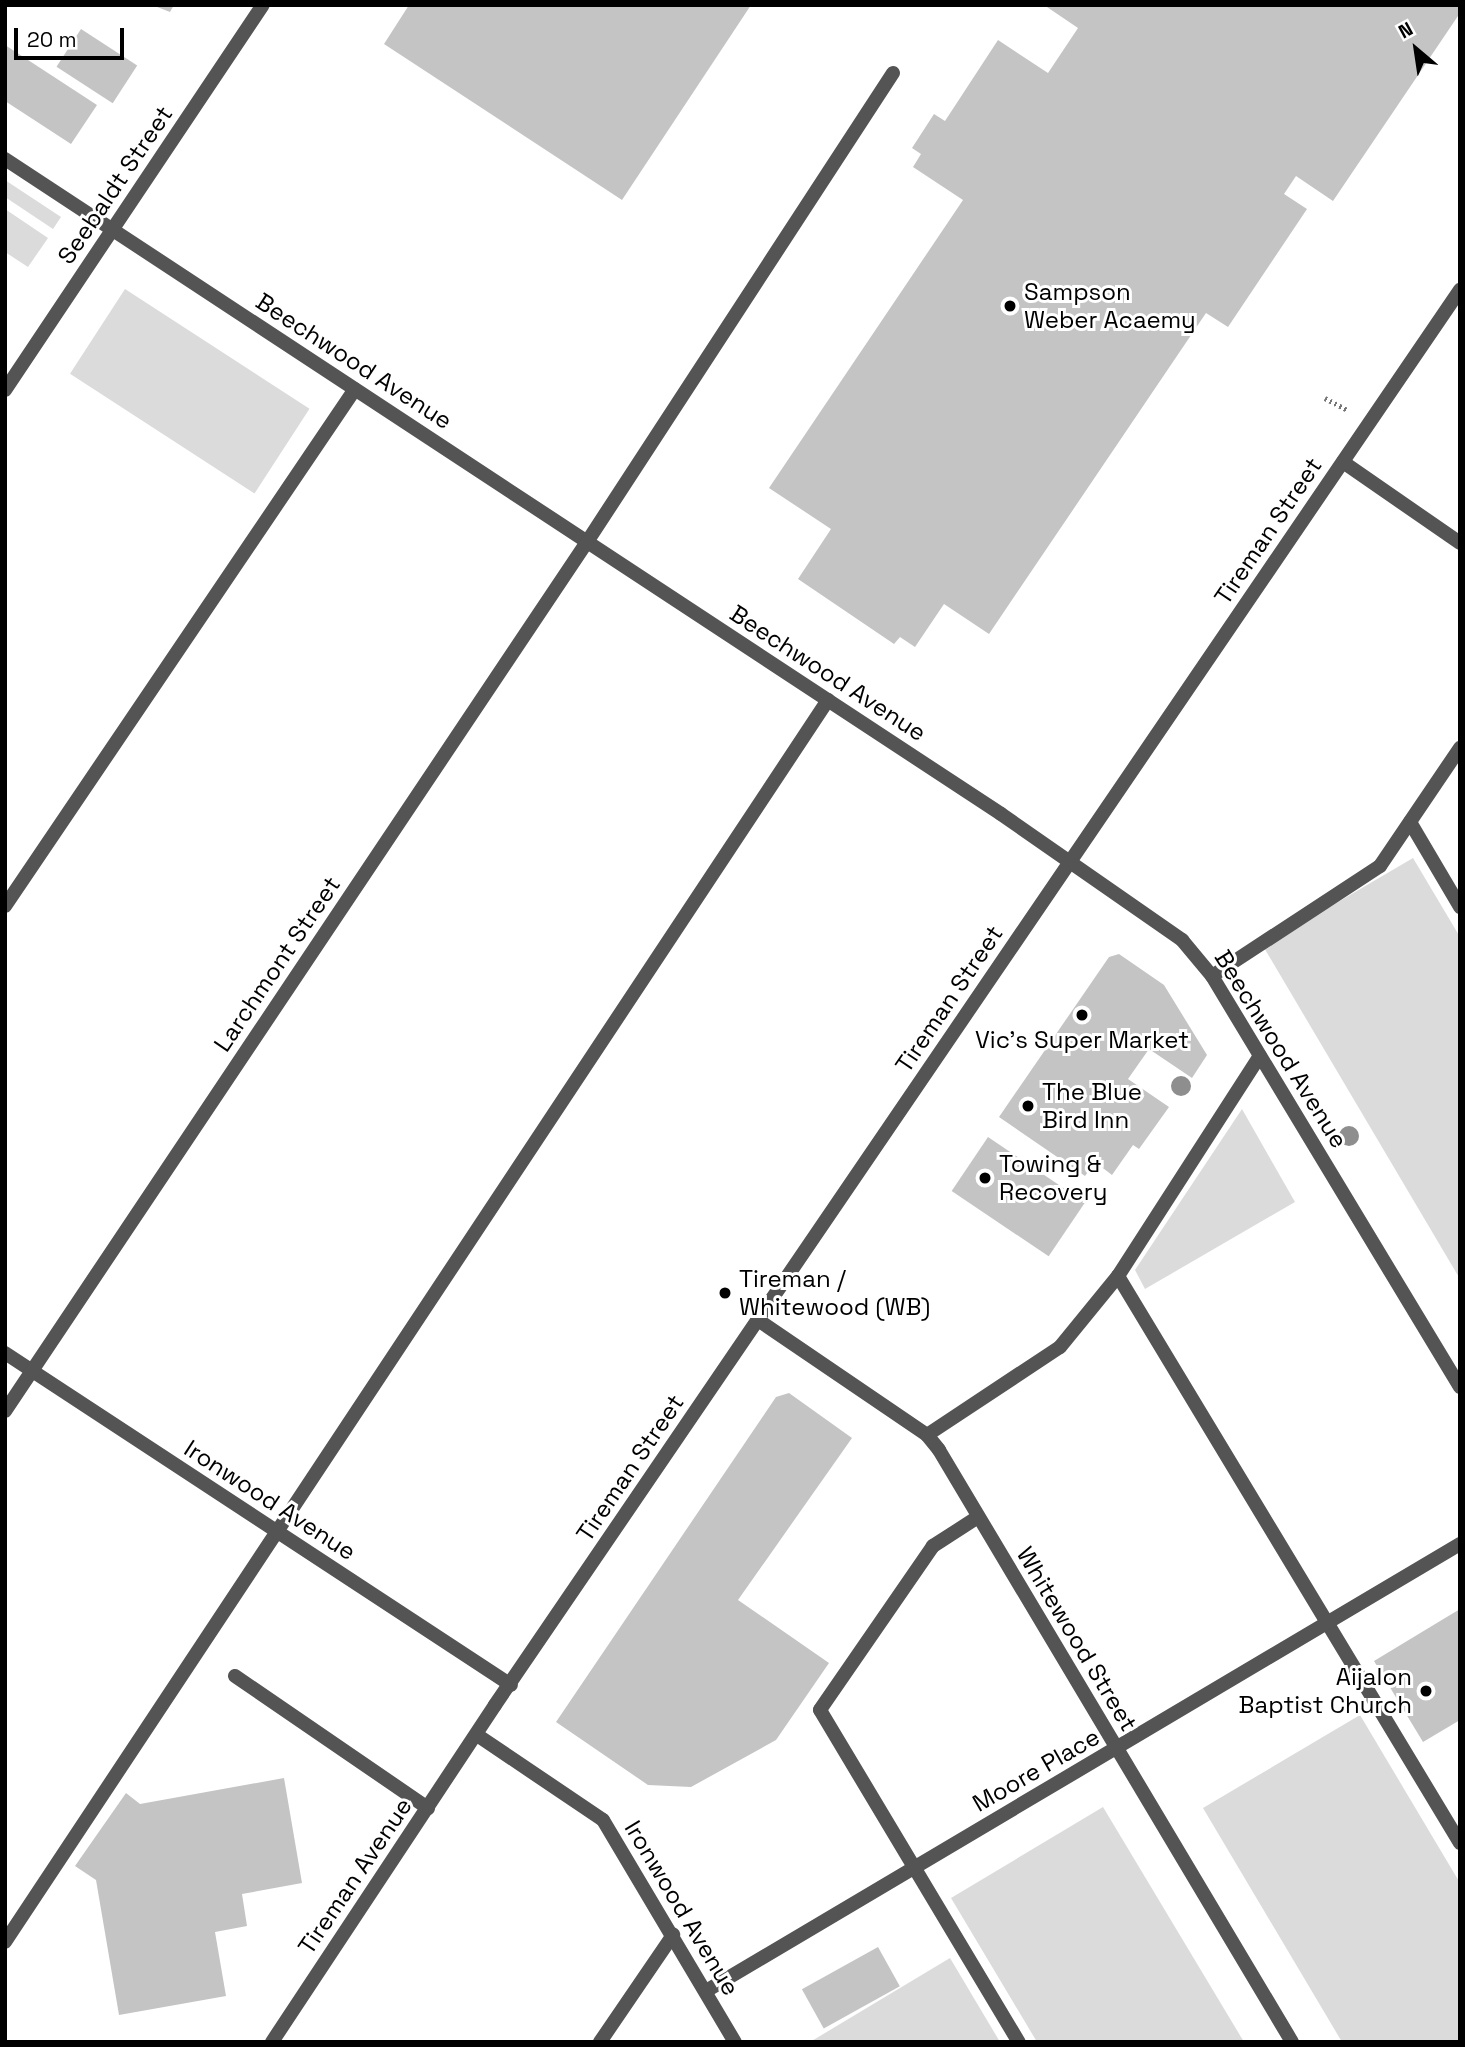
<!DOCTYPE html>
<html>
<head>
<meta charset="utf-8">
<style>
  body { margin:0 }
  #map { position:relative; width:1465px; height:2047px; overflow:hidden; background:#fff; font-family:"Space Grotesk",sans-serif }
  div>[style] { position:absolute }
  .green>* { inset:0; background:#dbdbdb; transform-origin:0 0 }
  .building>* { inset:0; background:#c4c4c4; transform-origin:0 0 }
  .path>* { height:4.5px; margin-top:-2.25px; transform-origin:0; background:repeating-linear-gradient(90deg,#767676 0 2px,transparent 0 5.5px) }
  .service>* { height:14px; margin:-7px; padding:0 7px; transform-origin:7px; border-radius:7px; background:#545454 }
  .minor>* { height:14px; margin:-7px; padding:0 7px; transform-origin:7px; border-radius:7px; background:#545454 }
  .tertiary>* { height:14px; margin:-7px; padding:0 7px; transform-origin:7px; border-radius:7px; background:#545454 }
  .trees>* { width:20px; height:20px; margin:-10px; border-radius:50%; background:#8e8e8e }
  .dots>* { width:19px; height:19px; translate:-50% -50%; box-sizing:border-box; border:4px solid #fff; border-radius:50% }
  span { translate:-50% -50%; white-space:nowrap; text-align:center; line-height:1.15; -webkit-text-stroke:6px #fff; paint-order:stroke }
  .street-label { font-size:24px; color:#000 }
  .poi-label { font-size:24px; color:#000 }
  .left { translate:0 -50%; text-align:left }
  .right { translate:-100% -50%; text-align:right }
  .frame { position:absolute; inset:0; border:7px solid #000; pointer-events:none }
  .north { position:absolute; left:1381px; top:14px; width:70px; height:70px; -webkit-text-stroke:5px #fff; paint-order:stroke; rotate:331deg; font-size:19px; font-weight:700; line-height:28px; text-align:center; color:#000 }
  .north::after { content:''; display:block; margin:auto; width:24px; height:32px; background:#000; clip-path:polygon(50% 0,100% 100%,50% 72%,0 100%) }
  .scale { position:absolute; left:14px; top:28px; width:110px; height:32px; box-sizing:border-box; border:4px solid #000; border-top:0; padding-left:9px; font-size:21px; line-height:24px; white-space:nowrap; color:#000; -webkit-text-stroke:5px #fff; paint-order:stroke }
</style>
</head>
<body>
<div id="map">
  <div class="green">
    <div style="clip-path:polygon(5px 180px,61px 217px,53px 229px,5px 197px)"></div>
    <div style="clip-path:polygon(5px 209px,48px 238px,28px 267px,5px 252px)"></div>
    <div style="left:125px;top:289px;width:220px;height:101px;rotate:33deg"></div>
    <div style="clip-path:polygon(1413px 858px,1460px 937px,1460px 1279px,1263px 946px)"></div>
    <div style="clip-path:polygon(1242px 1109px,1295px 1202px,1145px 1289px,1135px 1270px)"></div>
    <div style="clip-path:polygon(1360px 1715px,1460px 1883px,1460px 2042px,1342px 2042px,1203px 1808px)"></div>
    <div style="clip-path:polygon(1103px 1807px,1244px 2042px,1037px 2042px,951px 1898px)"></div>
    <div style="clip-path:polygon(950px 1958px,1000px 2042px,810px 2042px)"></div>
  </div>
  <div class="building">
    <div style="clip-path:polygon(152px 5px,174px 5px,170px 12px)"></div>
    <div style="clip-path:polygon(409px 5px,751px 5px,622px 200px,384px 44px)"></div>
    <div style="clip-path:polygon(1044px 5px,1460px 5px,1460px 13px,1333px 201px,1296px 176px,1284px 194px,1307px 209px,1228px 327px,1206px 313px,989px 634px,944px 604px,915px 647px,900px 637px,894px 644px,798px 579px,831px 529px,769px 488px,963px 200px,913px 167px,921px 154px,912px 148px,934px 114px,945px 121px,998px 40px,1048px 73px,1078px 28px)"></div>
    <div style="left:81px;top:29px;width:67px;height:45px;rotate:33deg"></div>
    <div style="clip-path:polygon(5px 45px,97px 105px,71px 144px,5px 101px)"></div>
    <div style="clip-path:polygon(1119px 954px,1164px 985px,1207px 1055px,1192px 1078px,1149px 1049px,1128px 1079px,1169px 1107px,1139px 1149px,1133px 1145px,1112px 1175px,1095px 1162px,1085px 1176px,999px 1117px,1109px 957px)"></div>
    <div style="left:988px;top:1137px;width:117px;height:65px;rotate:34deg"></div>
    <div style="clip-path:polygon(789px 1393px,852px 1438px,738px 1600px,829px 1663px,776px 1740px,691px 1787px,648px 1785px,556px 1722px,776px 1397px)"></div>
    <div style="clip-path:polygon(1460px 1609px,1460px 1720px,1423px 1742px,1374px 1661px)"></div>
    <div style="clip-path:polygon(284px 1778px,302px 1883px,242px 1894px,247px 1926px,215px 1932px,226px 1996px,119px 2015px,96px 1880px,75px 1866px,126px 1793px,140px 1804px)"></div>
    <div style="left:878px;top:1947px;width:45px;height:87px;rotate:61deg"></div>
  </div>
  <div class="path">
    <div style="left:1325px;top:398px;width:27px;rotate:28deg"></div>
  </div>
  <div class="service">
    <div style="left:587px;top:542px;width:560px;rotate:-56.88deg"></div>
    <div style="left:1410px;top:822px;width:99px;rotate:59.5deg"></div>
    <div style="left:5px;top:906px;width:624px;rotate:-55.9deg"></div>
    <div style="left:1212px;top:976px;width:201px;rotate:-33.2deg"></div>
    <div style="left:1380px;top:866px;width:143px;rotate:-55.9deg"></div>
    <div style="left:1118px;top:1276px;width:662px;rotate:58.9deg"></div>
    <div style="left:927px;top:1435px;width:159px;rotate:-33.5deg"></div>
    <div style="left:1060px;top:1347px;width:92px;rotate:-50.8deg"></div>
    <div style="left:1118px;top:1276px;width:262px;rotate:-57.2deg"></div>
    <div style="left:978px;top:1517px;width:54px;rotate:147.2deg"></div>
    <div style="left:933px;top:1546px;width:199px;rotate:124.6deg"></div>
    <div style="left:820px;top:1710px;width:387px;rotate:59.1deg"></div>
    <div style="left:235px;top:1676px;width:234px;rotate:34.4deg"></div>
    <div style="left:5px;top:1942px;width:1490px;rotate:-56.47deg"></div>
    <div style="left:600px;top:2042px;width:130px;rotate:-55.7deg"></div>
  </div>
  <div class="minor">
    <div style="left:5px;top:159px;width:1192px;rotate:33.33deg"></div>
    <div style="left:1001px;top:814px;width:221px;rotate:34.8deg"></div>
    <div style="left:1182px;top:940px;width:47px;rotate:50.2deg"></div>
    <div style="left:1212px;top:976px;width:480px;rotate:58.9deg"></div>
    <div style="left:5px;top:390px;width:463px;rotate:-56.2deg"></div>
    <div style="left:1343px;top:462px;width:142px;rotate:34.7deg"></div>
    <div style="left:758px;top:1320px;width:204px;rotate:34.2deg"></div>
    <div style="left:927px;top:1435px;width:19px;rotate:51deg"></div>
    <div style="left:939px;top:1450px;width:689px;rotate:59.19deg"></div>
    <div style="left:5px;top:1353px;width:605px;rotate:33.27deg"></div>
    <div style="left:5px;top:1411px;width:1046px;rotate:-56.19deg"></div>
    <div style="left:477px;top:1735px;width:152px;rotate:34deg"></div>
    <div style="left:603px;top:1820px;width:258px;rotate:59.3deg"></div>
    <div style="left:706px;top:1991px;width:877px;rotate:-30.66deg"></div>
  </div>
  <div class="tertiary">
    <div style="left:272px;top:2042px;width:404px;rotate:-56.5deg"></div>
    <div style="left:495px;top:1705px;width:1713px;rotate:-55.71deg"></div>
  </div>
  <div class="trees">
    <div style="left:1181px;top:1086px"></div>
    <div style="left:1349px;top:1136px"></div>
  </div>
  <div class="dots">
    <div style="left:1010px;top:306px;background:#000"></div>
    <div style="left:1082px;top:1015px;background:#000"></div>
    <div style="left:1028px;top:1106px;background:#000"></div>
    <div style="left:985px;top:1178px;background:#000"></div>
    <div style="left:725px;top:1293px;background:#000"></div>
    <div style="left:1426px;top:1691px;background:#000"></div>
  </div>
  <div class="street-label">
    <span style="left:115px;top:185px;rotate:-56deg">Seebaldt Street</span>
    <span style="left:354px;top:361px;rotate:33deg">Beechwood Avenue</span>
    <span style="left:1268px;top:531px;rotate:-56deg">Tireman Street</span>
    <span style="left:828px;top:673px;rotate:33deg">Beechwood Avenue</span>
    <span style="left:277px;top:964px;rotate:-56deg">Larchmont Street</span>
    <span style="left:949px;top:999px;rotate:-56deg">Tireman Street</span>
    <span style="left:1281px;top:1049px;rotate:58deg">Beechwood Avenue</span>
    <span style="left:630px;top:1468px;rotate:-56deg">Tireman Street</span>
    <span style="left:270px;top:1500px;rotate:33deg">Ironwood Avenue</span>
    <span style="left:1077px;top:1639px;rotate:59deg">Whitewood Street</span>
    <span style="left:1036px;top:1770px;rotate:-30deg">Moore Place</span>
    <span style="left:355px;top:1876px;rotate:-56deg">Tireman Avenue</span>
    <span style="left:682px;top:1908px;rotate:59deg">Ironwood Avenue</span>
  </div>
  <div class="poi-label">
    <span class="left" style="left:1024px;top:306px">Sampson<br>Weber Acaemy</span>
    <span style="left:1082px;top:1040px">Vic's Super Market</span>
    <span class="left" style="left:1042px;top:1106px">The Blue<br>Bird Inn</span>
    <span class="left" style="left:999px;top:1178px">Towing &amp;<br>Recovery</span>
    <span class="left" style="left:739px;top:1293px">Tireman /<br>Whitewood (WB)</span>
    <span class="right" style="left:1412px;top:1691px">Aijalon<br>Baptist Church</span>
  </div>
  <div class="frame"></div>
  <div class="north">N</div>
  <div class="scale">20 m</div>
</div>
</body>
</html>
